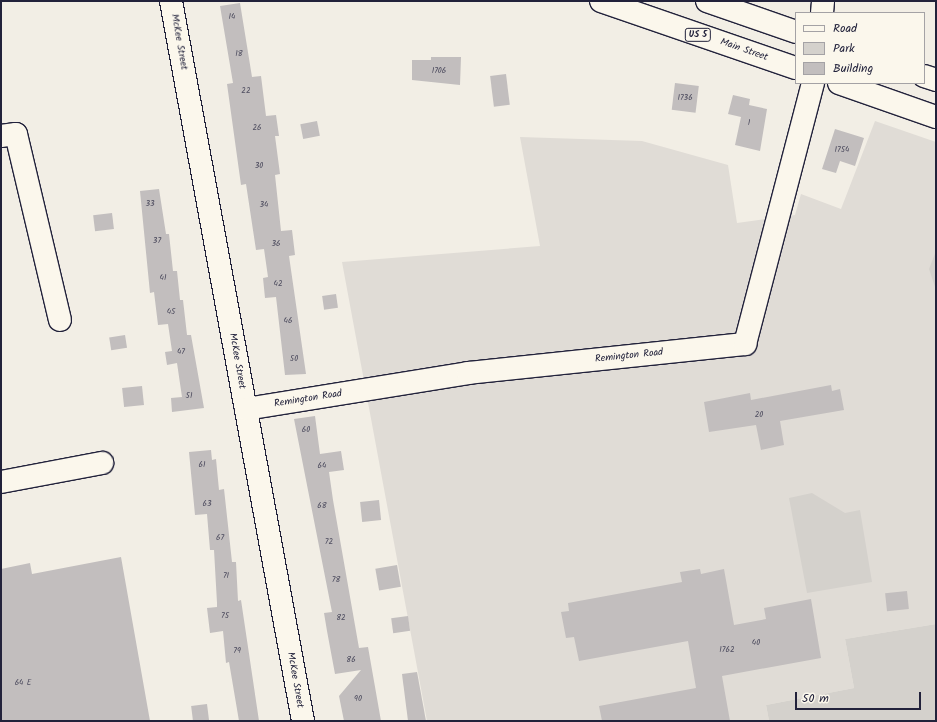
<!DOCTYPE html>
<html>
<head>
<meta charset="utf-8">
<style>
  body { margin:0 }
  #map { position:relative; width:937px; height:722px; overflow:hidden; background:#f2eee5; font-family:Kalam,sans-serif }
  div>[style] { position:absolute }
  .built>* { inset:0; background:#e0dcd6 }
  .green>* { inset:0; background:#d4d1cc }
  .building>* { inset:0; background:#c2bebe; transform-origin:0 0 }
  .roads { filter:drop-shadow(1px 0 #22223b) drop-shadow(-1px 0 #22223b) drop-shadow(0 1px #22223b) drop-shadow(0 -1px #22223b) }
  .minor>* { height:22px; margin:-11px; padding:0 11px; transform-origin:11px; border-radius:11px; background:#fbf7ec }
  .highway>* { height:22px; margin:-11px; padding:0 11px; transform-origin:11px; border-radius:11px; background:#fbf7ec }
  span { translate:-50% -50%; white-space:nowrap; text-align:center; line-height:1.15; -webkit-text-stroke:4px #fbf7ec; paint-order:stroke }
  .number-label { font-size:8px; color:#4a495c }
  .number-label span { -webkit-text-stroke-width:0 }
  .shield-label span { padding:1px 3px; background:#fbf7ec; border:1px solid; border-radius:3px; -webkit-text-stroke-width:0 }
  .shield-label { font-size:9px; color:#22223b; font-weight:700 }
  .street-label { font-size:10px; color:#22223b }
  .frame { position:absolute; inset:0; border:2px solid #22223b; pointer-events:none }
  .legend { position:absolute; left:795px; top:12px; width:130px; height:72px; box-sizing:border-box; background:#fbf7ec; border:1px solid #a4a2a5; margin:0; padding:5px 7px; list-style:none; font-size:12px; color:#22223b }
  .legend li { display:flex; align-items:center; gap:8px; height:20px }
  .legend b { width:20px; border:1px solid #a4a2a5 }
  .scale { position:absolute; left:795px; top:692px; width:126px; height:18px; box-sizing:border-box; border:2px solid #22223b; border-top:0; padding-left:5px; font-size:12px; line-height:14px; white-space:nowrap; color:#22223b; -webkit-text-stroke:3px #fbf7ec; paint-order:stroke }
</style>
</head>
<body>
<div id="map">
  <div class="built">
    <div style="clip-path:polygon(875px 121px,936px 142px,936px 624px,845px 639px,854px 688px,766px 705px,769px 721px,427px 721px,342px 262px,540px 246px,520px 137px,642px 141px,728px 165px,737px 223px,795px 215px,801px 194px,841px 209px)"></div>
  </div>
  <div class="green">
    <div style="clip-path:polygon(936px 251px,936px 290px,929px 269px)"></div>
    <div style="clip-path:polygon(812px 493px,845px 513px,860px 510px,872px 582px,807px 593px,789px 498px)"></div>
    <div style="clip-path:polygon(936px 624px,936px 721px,769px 721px,766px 705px,854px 688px,845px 639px)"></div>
  </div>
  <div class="building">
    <div style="clip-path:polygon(240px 3px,252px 77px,261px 76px,266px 116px,276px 115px,279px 136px,275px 136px,280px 174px,275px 175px,281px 231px,292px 230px,295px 255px,289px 256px,306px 374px,285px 375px,276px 297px,265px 298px,263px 278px,268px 277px,264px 249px,256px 250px,246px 184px,241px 185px,227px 84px,233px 83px,220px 6px)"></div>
    <div style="clip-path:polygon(431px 57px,461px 57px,460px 85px,412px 80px,412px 60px,431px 60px)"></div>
    <div style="left:506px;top:74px;width:31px;height:16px;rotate:83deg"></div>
    <div style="left:675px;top:83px;width:24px;height:27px;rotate:7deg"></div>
    <div style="clip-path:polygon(733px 95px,750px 99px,749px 105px,767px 109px,760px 151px,735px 145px,741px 117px,728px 114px)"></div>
    <div style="left:317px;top:121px;width:15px;height:17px;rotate:79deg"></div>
    <div style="clip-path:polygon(835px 129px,864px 138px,855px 166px,840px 161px,836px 173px,822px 169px)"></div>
    <div style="clip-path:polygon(159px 189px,166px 234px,169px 234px,173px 271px,177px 271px,180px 300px,183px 300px,187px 335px,191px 335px,204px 408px,172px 412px,171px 398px,182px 397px,177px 363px,167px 365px,165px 352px,172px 351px,168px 324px,158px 325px,154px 292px,150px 293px,140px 191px)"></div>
    <div style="left:112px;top:213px;width:16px;height:19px;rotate:83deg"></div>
    <div style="left:336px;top:294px;width:14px;height:14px;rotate:82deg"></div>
    <div style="left:125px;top:335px;width:13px;height:16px;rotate:81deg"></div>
    <div style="clip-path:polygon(831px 385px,832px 391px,840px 389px,844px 410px,780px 421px,784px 445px,761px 450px,756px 425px,709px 432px,704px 402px,750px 393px,751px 400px)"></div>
    <div style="left:142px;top:386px;width:19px;height:20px;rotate:84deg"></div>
    <div style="clip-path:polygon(315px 416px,320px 454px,341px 451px,344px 470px,329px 472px,333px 500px,359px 648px,368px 647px,381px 721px,344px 721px,339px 696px,361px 670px,335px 674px,327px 631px,324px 613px,332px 612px,294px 419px)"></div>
    <div style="clip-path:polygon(211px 450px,212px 460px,216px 459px,219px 490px,224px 489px,232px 562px,236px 562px,238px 601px,241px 600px,259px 721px,239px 721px,229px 662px,226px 663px,223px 631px,210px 633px,207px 608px,217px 607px,217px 603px,214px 550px,210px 550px,207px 514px,195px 515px,189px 452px)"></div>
    <div style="left:379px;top:500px;width:20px;height:19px;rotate:84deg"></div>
    <div style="clip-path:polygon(121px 557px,150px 721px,1px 721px,1px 569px,30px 563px,32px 574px)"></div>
    <div style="left:397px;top:565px;width:22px;height:22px;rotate:80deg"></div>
    <div style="clip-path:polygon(700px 569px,701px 574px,724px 569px,734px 625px,766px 619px,764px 608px,811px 599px,821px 658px,722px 676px,730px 721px,602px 721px,599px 706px,696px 688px,688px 641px,579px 661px,574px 637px,566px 638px,561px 612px,569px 611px,568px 603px,682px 582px,680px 572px)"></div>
    <div style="left:907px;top:591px;width:18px;height:22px;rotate:84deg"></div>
    <div style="left:408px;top:616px;width:15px;height:17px;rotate:82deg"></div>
    <div style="clip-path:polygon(417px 672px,426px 721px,408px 721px,402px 674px)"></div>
    <div style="left:207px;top:704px;width:17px;height:16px;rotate:83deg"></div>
  </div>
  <div class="roads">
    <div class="minor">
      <div style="left:171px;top:1px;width:732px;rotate:79.61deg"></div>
      <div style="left:822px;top:13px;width:12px;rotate:-85deg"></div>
      <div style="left:1px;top:136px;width:15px;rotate:-8deg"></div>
      <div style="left:16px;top:134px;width:191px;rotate:76.7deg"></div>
      <div style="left:246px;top:409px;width:225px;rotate:-9.2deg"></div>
      <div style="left:468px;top:373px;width:279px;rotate:-6deg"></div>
      <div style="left:745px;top:344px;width:270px;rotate:-75.4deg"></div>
      <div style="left:1px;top:482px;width:103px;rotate:-10.7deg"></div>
    </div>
    <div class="highway">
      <div style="left:601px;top:1px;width:206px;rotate:19deg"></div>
      <div style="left:707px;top:1px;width:94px;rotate:19.2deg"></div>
      <div style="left:924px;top:76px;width:13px;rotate:18deg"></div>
      <div style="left:839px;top:83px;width:103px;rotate:19.3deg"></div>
    </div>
  </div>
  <div class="number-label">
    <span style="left:232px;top:17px">14</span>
    <span style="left:239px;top:54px">18</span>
    <span style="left:439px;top:71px">1706</span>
    <span style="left:246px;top:91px">22</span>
    <span style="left:685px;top:98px">1736</span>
    <span style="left:749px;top:123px">1</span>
    <span style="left:257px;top:128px">26</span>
    <span style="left:842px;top:150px">1754</span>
    <span style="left:259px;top:166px">30</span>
    <span style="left:150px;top:204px">33</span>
    <span style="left:264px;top:205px">34</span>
    <span style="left:157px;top:241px">37</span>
    <span style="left:276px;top:244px">36</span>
    <span style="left:163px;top:278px">41</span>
    <span style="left:278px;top:284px">42</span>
    <span style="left:171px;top:312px">45</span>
    <span style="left:288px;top:321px">46</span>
    <span style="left:181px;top:352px">47</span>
    <span style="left:294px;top:359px">50</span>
    <span style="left:189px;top:396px">51</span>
    <span style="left:759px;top:415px">20</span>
    <span style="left:306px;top:430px">60</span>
    <span style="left:202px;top:465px">61</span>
    <span style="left:322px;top:466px">64</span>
    <span style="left:207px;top:504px">63</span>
    <span style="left:322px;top:506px">68</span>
    <span style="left:220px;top:538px">67</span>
    <span style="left:329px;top:542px">72</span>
    <span style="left:226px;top:576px">71</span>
    <span style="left:336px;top:580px">78</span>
    <span style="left:225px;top:616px">75</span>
    <span style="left:341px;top:618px">82</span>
    <span style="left:756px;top:643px">40</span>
    <span style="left:727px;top:650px">1762</span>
    <span style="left:237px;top:651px">79</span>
    <span style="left:351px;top:660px">86</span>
    <span style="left:23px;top:683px">64 E</span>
    <span style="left:358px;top:699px">90</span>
  </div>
  <div class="shield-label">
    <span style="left:698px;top:35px">US 5</span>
  </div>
  <div class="street-label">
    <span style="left:179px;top:42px;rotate:80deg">McKee Street</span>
    <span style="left:744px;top:50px;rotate:19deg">Main Street</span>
    <span style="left:629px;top:356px;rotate:-6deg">Remington Road</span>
    <span style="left:237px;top:361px;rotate:80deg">McKee Street</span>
    <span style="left:308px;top:399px;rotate:-9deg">Remington Road</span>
    <span style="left:295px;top:680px;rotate:80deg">McKee Street</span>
  </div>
  <div class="frame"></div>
  <ul class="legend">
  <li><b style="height:5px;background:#fbf7ec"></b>Road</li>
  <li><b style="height:11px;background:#d4d1cc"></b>Park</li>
  <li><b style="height:11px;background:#c2bebe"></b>Building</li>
  </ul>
  <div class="scale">50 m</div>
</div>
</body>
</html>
